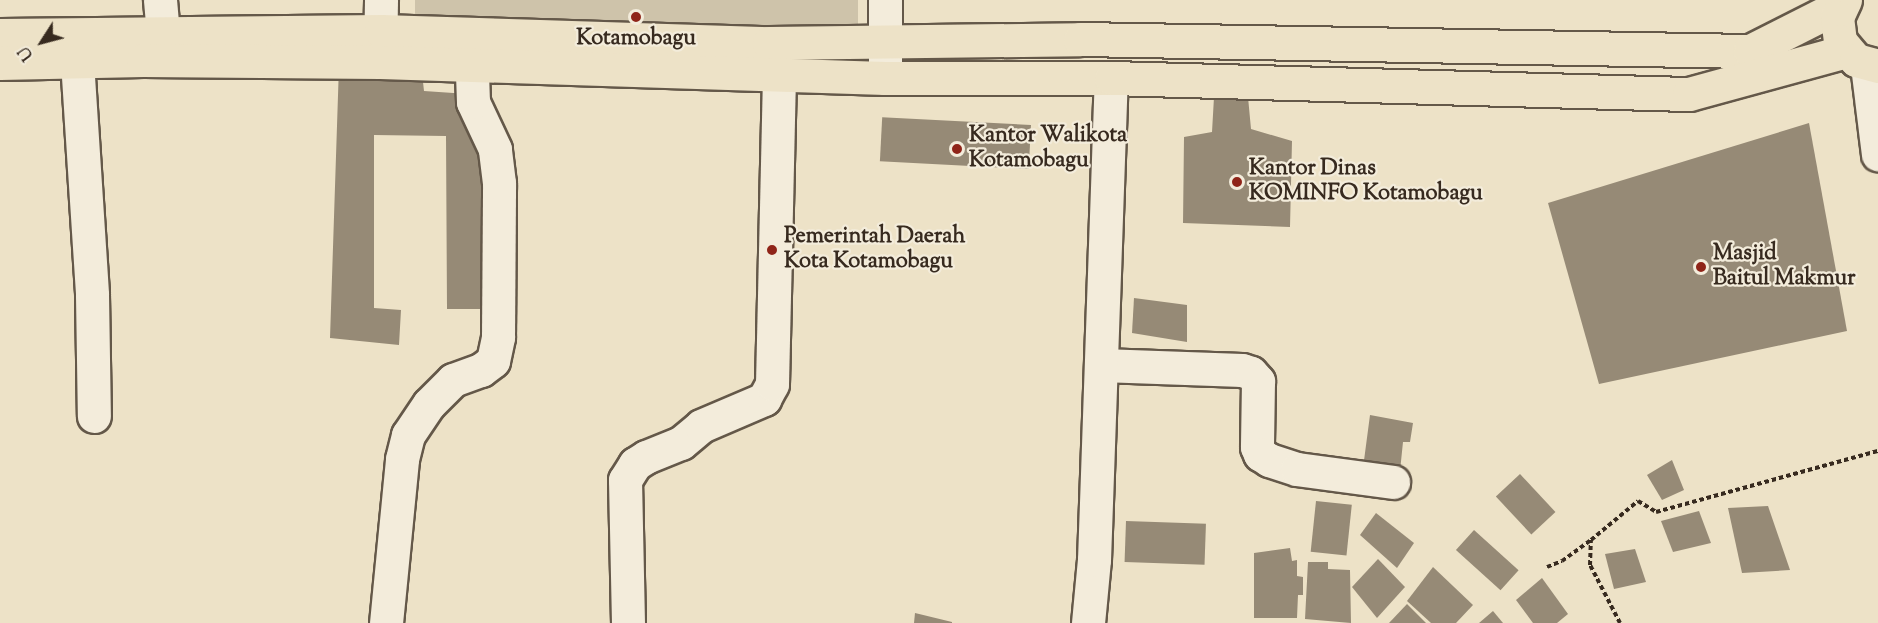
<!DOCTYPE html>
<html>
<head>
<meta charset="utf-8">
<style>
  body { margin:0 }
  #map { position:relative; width:1878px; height:623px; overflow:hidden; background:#ede2c7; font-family:"Sorts Mill Goudy",serif }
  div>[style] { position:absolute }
  .green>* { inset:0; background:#cec3aa; transform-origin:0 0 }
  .building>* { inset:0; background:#968a76; transform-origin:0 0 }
  .path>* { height:4px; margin-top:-2px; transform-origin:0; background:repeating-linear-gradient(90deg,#372a1f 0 4.5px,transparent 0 7.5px) }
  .roads { filter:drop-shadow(2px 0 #645849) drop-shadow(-2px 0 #645849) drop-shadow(0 2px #645849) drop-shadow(0 -2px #645849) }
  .minor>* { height:33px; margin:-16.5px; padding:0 16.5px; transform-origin:16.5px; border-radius:16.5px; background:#f3ecdb }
  .major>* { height:33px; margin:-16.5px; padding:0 16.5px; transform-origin:16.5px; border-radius:16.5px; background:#ede2c7 }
  .highway>* { height:33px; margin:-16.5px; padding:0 16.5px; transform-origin:16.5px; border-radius:16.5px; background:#ede2c7 }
  .dots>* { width:16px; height:16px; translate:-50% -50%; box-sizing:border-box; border:3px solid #f3ecdb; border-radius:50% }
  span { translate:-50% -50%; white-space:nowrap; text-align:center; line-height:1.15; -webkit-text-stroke:4.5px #f3ecdb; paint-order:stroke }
  .poi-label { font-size:22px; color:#372a1f; font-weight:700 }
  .left { translate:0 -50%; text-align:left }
  .north { position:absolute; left:12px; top:12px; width:60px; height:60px; -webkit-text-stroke:4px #f3ecdb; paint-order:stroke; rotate:234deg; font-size:16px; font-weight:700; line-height:24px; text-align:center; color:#372a1f }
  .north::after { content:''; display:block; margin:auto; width:21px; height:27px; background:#372a1f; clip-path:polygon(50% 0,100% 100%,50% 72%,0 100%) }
</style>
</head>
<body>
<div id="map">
  <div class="green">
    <div style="left:415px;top:0;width:443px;height:35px"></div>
  </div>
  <div class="building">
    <div style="clip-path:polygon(368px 64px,370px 79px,423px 82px,424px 91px,468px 94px,488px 144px,488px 309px,447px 309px,446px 136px,374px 135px,374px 308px,401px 310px,399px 345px,330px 338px,339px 65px)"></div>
    <div style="clip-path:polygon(1214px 97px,1248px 97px,1251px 129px,1292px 141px,1290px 227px,1183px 223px,1184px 137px,1212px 132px)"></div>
    <div style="clip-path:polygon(1809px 123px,1847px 331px,1599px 384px,1548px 203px)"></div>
    <div style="left:1031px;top:125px;width:44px;height:149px;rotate:93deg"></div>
    <div style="clip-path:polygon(1134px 298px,1187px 305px,1187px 342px,1132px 333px)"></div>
    <div style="clip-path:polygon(1370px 415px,1413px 423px,1410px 442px,1403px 442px,1400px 471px,1363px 468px)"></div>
    <div style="clip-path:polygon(1672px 460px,1684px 490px,1662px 500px,1647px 475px)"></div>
    <div style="left:1520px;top:474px;width:52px;height:33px;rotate:47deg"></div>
    <div style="left:1316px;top:501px;width:36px;height:51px;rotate:6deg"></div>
    <div style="clip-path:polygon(1768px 506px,1790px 570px,1742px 573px,1728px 508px)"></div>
    <div style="clip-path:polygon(1699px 511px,1711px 543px,1673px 552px,1661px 521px)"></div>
    <div style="clip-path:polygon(1376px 513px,1414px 543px,1397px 568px,1360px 535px)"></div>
    <div style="left:1126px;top:521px;width:80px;height:41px;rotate:2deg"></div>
    <div style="left:1474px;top:530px;width:60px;height:27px;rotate:42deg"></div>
    <div style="clip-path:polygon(1290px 548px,1292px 561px,1297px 560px,1297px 576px,1303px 577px,1303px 595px,1298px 595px,1297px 618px,1254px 618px,1254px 553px)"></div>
    <div style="clip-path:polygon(1635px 549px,1646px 582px,1614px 589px,1605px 554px)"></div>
    <div style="clip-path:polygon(1378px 559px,1405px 587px,1377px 618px,1352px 587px)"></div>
    <div style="clip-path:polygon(1308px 562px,1328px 562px,1328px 569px,1350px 570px,1351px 623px,1305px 619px)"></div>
    <div style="clip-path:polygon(1433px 567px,1473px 605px,1456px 623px,1431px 623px,1407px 601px)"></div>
    <div style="clip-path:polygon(1542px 578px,1568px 614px,1557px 623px,1533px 623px,1516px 600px)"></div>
    <div style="clip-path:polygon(1407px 604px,1426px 623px,1389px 623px)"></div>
    <div style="clip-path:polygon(1493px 611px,1503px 623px,1479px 623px)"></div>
    <div style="clip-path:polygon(915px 613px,952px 622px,952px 623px,914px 623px)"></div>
  </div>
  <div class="path">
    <div style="left:1547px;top:567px;width:16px;rotate:-22deg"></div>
    <div style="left:1562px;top:561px;width:36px;rotate:-36deg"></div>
    <div style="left:1620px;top:623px;width:65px;rotate:-117.3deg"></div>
    <div style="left:1590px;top:565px;width:25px;rotate:-88deg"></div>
    <div style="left:1591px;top:540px;width:61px;rotate:-39.7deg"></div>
    <div style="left:1638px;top:501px;width:21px;rotate:31deg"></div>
    <div style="left:1656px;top:512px;width:230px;rotate:-15.4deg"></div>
  </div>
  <div class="roads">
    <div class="minor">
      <div style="left:160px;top:0;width:33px;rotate:85deg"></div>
      <div style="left:380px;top:58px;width:58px;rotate:-89deg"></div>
      <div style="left:77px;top:61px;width:234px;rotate:86.3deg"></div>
      <div style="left:92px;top:295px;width:121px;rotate:89.1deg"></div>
      <div style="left:1867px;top:65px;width:90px;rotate:83deg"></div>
      <div style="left:885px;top:78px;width:78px;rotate:-90deg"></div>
      <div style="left:1101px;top:365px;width:141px;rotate:2deg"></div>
      <div style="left:1242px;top:370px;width:9px;rotate:18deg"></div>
      <div style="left:1251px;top:373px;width:11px;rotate:49deg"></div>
      <div style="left:1258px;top:381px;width:66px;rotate:90.9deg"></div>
      <div style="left:1257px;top:447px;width:8px;rotate:67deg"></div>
      <div style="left:1260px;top:454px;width:11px;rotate:34deg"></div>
      <div style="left:1269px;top:460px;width:29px;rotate:18deg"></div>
      <div style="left:1297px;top:469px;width:97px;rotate:7.7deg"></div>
      <div style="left:386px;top:623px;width:165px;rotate:-84.4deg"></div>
      <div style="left:402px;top:459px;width:25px;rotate:-76deg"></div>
      <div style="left:408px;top:435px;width:37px;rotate:-56deg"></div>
      <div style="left:429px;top:404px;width:34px;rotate:-45deg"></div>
      <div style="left:453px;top:380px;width:30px;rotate:-20deg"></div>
      <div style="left:481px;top:370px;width:15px;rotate:-37deg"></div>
      <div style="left:493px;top:361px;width:25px;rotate:-78deg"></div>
      <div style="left:498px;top:337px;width:154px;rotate:-89.6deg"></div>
      <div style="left:499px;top:183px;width:34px;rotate:-97deg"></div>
      <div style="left:495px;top:149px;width:52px;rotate:-115.1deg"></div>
      <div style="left:473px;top:102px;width:36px;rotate:-92deg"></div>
      <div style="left:628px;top:623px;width:143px;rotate:-91.2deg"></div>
      <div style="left:625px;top:480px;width:19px;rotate:-58deg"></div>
      <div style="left:635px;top:464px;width:13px;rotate:-32deg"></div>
      <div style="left:646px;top:457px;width:38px;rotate:-22deg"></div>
      <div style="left:681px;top:443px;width:26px;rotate:-40deg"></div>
      <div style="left:701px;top:426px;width:69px;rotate:-23.2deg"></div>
      <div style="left:764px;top:399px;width:17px;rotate:-62deg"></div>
      <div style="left:772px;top:384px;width:311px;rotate:-88.7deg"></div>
      <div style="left:1088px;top:623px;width:63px;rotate:-84.6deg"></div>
      <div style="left:1094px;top:560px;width:482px;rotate:-88deg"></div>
    </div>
    <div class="major">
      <div style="left:0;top:35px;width:381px;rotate:-0.6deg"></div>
      <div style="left:381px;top:31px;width:388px;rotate:1.8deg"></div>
      <div style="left:769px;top:43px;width:311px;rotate:-0.7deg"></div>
      <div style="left:1080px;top:39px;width:670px;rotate:1.03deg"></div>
      <div style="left:1750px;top:51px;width:102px;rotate:-26.8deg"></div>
      <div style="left:0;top:63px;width:143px;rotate:-1.2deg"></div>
      <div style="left:143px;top:60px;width:237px;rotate:0.5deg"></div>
      <div style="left:380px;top:62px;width:505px;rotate:1.81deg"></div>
      <div style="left:885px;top:78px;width:226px"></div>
      <div style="left:1111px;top:78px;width:578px;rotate:1.59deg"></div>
      <div style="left:1689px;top:94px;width:163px;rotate:-15.3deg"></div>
    </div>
    <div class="highway">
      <div style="left:1845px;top:0;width:19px;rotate:115deg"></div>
      <div style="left:1837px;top:17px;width:24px;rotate:83deg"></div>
      <div style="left:1840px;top:41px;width:25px;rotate:50deg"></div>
      <div style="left:1856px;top:60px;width:23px;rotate:15deg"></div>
    </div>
  </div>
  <div class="dots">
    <div style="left:636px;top:17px;background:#8f2418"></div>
    <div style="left:957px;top:149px;background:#8f2418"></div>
    <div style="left:1237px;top:182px;background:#8f2418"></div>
    <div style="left:772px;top:250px;background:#8f2418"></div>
    <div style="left:1701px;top:267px;background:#8f2418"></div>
  </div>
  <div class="poi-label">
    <span style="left:636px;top:40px">Kotamobagu</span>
    <span class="left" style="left:969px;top:149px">Kantor Walikota<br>Kotamobagu</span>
    <span class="left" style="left:1249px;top:182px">Kantor Dinas<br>KOMINFO Kotamobagu</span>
    <span class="left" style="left:784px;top:250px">Pemerintah Daerah<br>Kota Kotamobagu</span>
    <span class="left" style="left:1713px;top:267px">Masjid<br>Baitul Makmur</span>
  </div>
  <div class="north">U</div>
</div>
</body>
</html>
